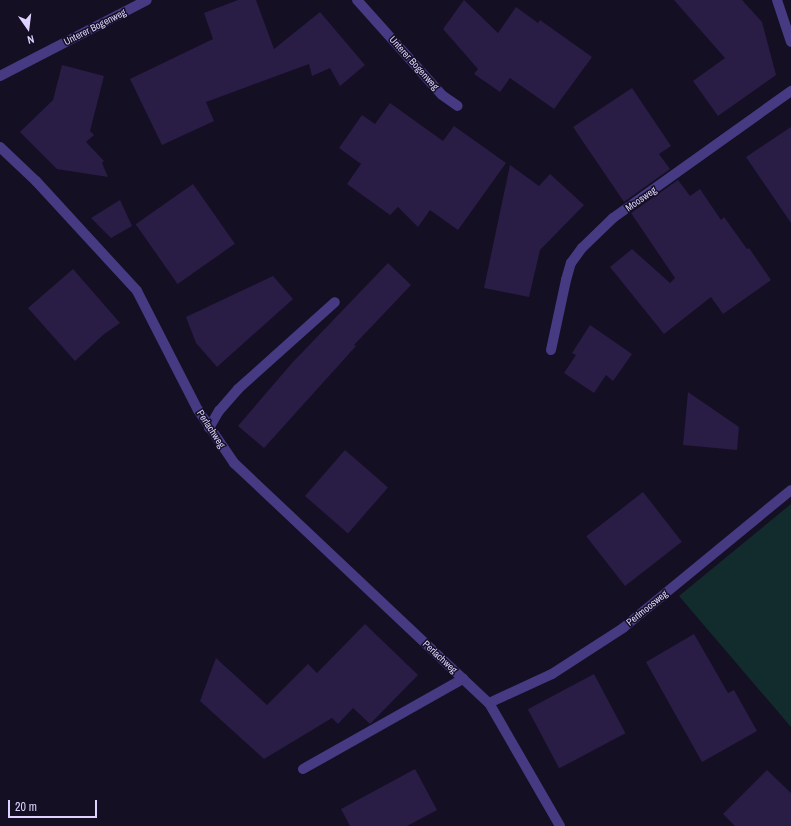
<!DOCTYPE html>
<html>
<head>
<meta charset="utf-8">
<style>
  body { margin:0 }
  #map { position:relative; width:791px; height:826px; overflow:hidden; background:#150f24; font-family:"Archivo Narrow",sans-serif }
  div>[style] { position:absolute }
  .green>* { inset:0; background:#122c2e }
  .building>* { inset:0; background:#291c45; transform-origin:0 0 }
  .service>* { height:10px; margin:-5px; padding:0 5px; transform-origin:5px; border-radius:5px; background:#463b82 }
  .minor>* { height:10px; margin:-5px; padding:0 5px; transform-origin:5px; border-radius:5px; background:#463b82 }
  span { translate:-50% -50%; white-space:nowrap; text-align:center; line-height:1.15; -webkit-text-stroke:3px #150f24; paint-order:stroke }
  .street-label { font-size:10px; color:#ddd3fe }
  .north { position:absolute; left:8px; top:8px; width:40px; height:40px; -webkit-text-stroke:3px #150f24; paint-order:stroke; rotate:166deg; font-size:11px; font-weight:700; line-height:16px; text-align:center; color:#ddd3fe }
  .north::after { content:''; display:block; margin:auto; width:14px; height:18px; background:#ddd3fe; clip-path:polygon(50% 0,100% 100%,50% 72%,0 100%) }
  .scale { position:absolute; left:8px; top:800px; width:89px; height:18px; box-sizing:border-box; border:2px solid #ddd3fe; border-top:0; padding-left:5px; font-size:12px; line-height:14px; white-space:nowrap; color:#ddd3fe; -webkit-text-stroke:3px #150f24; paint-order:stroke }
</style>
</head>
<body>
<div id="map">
  <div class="green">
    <div style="clip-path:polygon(791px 504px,791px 727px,679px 596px)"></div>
  </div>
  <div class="building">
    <div style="clip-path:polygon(238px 0,256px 0,274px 49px,320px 12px,365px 65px,340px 86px,330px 68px,312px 76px,309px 64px,206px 102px,214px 121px,162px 145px,130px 79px,213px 39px,204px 13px)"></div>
    <div style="clip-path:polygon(464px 0,498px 33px,516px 7px,538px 23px,540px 20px,592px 57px,554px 109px,510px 78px,500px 92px,474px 74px,478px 69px,443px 29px)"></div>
    <div style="clip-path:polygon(674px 0,742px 0,762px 22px,776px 75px,718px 116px,693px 81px,725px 58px)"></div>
    <div style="clip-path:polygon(62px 65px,104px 76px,90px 131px,94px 135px,86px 142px,104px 161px,102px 163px,108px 177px,57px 169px,20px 132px,53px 100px)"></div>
    <div style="clip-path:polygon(632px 88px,671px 146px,659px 154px,670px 169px,624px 202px,573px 127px)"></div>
    <div style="clip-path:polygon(390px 103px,443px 141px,454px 126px,506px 163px,458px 230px,430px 210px,418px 227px,398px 207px,390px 215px,347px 184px,361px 164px,339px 148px,362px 115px,375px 124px)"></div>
    <div style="clip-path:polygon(791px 127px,791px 223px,746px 157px)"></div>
    <div style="clip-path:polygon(510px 165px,539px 186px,550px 174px,584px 205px,540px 250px,529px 297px,484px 288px)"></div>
    <div style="clip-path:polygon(678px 180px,690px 196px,700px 189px,721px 220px,724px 217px,747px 249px,749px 248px,771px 280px,723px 314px,711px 297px,664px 334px,610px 267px,632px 249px,670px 283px,675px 278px,631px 213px)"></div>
    <div style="left:193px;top:184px;width:73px;height:70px;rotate:55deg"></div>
    <div style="clip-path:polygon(120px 200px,132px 226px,111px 238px,91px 218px)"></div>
    <div style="clip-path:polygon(388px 263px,411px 285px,354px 345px,356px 346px,264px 448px,238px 426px,292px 363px)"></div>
    <div style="clip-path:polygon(73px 269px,120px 323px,103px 335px,75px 361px,28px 308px)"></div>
    <div style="clip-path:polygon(273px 276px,293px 299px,217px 367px,196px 343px,186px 317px)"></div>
    <div style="clip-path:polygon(590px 325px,632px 354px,613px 381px,606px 375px,594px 393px,564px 373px,576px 355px,572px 353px)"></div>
    <div style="clip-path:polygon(688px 392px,739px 427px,737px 450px,683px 445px)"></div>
    <div style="left:345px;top:450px;width:57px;height:61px;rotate:41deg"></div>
    <div style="left:643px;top:492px;width:63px;height:72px;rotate:52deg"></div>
    <div style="clip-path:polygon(365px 624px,418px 675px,370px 724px,353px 708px,338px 724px,332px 718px,264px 759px,200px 701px,216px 658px,267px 705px,308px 664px,317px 673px)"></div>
    <div style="clip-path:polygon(694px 634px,728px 693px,734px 690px,757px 731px,702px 762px,646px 662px)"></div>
    <div style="left:594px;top:674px;width:67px;height:75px;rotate:62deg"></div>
    <div style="clip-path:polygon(415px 769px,437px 810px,407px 826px,350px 826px,341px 809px)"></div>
    <div style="clip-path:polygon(767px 770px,791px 793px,791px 826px,735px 826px,723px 814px)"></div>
  </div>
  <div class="service">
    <div style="left:777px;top:0;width:44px;rotate:71.6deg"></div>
    <div style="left:209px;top:428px;width:20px;rotate:-60deg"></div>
    <div style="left:219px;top:411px;width:29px;rotate:-49deg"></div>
    <div style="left:238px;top:389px;width:130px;rotate:-41.9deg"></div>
  </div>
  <div class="minor">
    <div style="left:357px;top:0;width:127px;rotate:48.2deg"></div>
    <div style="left:442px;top:95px;width:19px;rotate:35deg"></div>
    <div style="left:0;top:76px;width:165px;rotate:-27.3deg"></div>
    <div style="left:0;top:147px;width:50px;rotate:43.4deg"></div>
    <div style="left:36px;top:181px;width:149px;rotate:47.4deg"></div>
    <div style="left:137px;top:291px;width:134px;rotate:62.9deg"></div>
    <div style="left:198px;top:410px;width:64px;rotate:55.8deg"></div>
    <div style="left:234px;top:463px;width:350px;rotate:43.3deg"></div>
    <div style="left:489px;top:703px;width:142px;rotate:60deg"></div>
    <div style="left:551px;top:350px;width:72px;rotate:-77.9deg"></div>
    <div style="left:566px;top:280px;width:18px;rotate:-74deg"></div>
    <div style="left:571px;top:263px;width:19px;rotate:-54deg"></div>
    <div style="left:582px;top:248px;width:43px;rotate:-44.1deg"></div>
    <div style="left:613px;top:218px;width:219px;rotate:-35.5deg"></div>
    <div style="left:489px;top:703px;width:69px;rotate:-24.7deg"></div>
    <div style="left:552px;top:674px;width:85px;rotate:-32.9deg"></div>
    <div style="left:623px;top:628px;width:217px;rotate:-39.4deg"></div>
    <div style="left:303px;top:769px;width:184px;rotate:-29.4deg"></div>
  </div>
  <div class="street-label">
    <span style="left:95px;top:27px;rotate:-27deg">Unterer Bogenweg</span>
    <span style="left:414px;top:63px;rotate:48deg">Unterer Bogenweg</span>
    <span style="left:641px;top:199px;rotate:-35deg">Moosweg</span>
    <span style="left:211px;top:429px;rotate:57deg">Perlachweg</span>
    <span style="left:647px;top:608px;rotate:-39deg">Perlmoosweg</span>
    <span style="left:440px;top:657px;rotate:43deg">Perlachweg</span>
  </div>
  <div class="north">N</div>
  <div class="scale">20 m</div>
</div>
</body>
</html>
